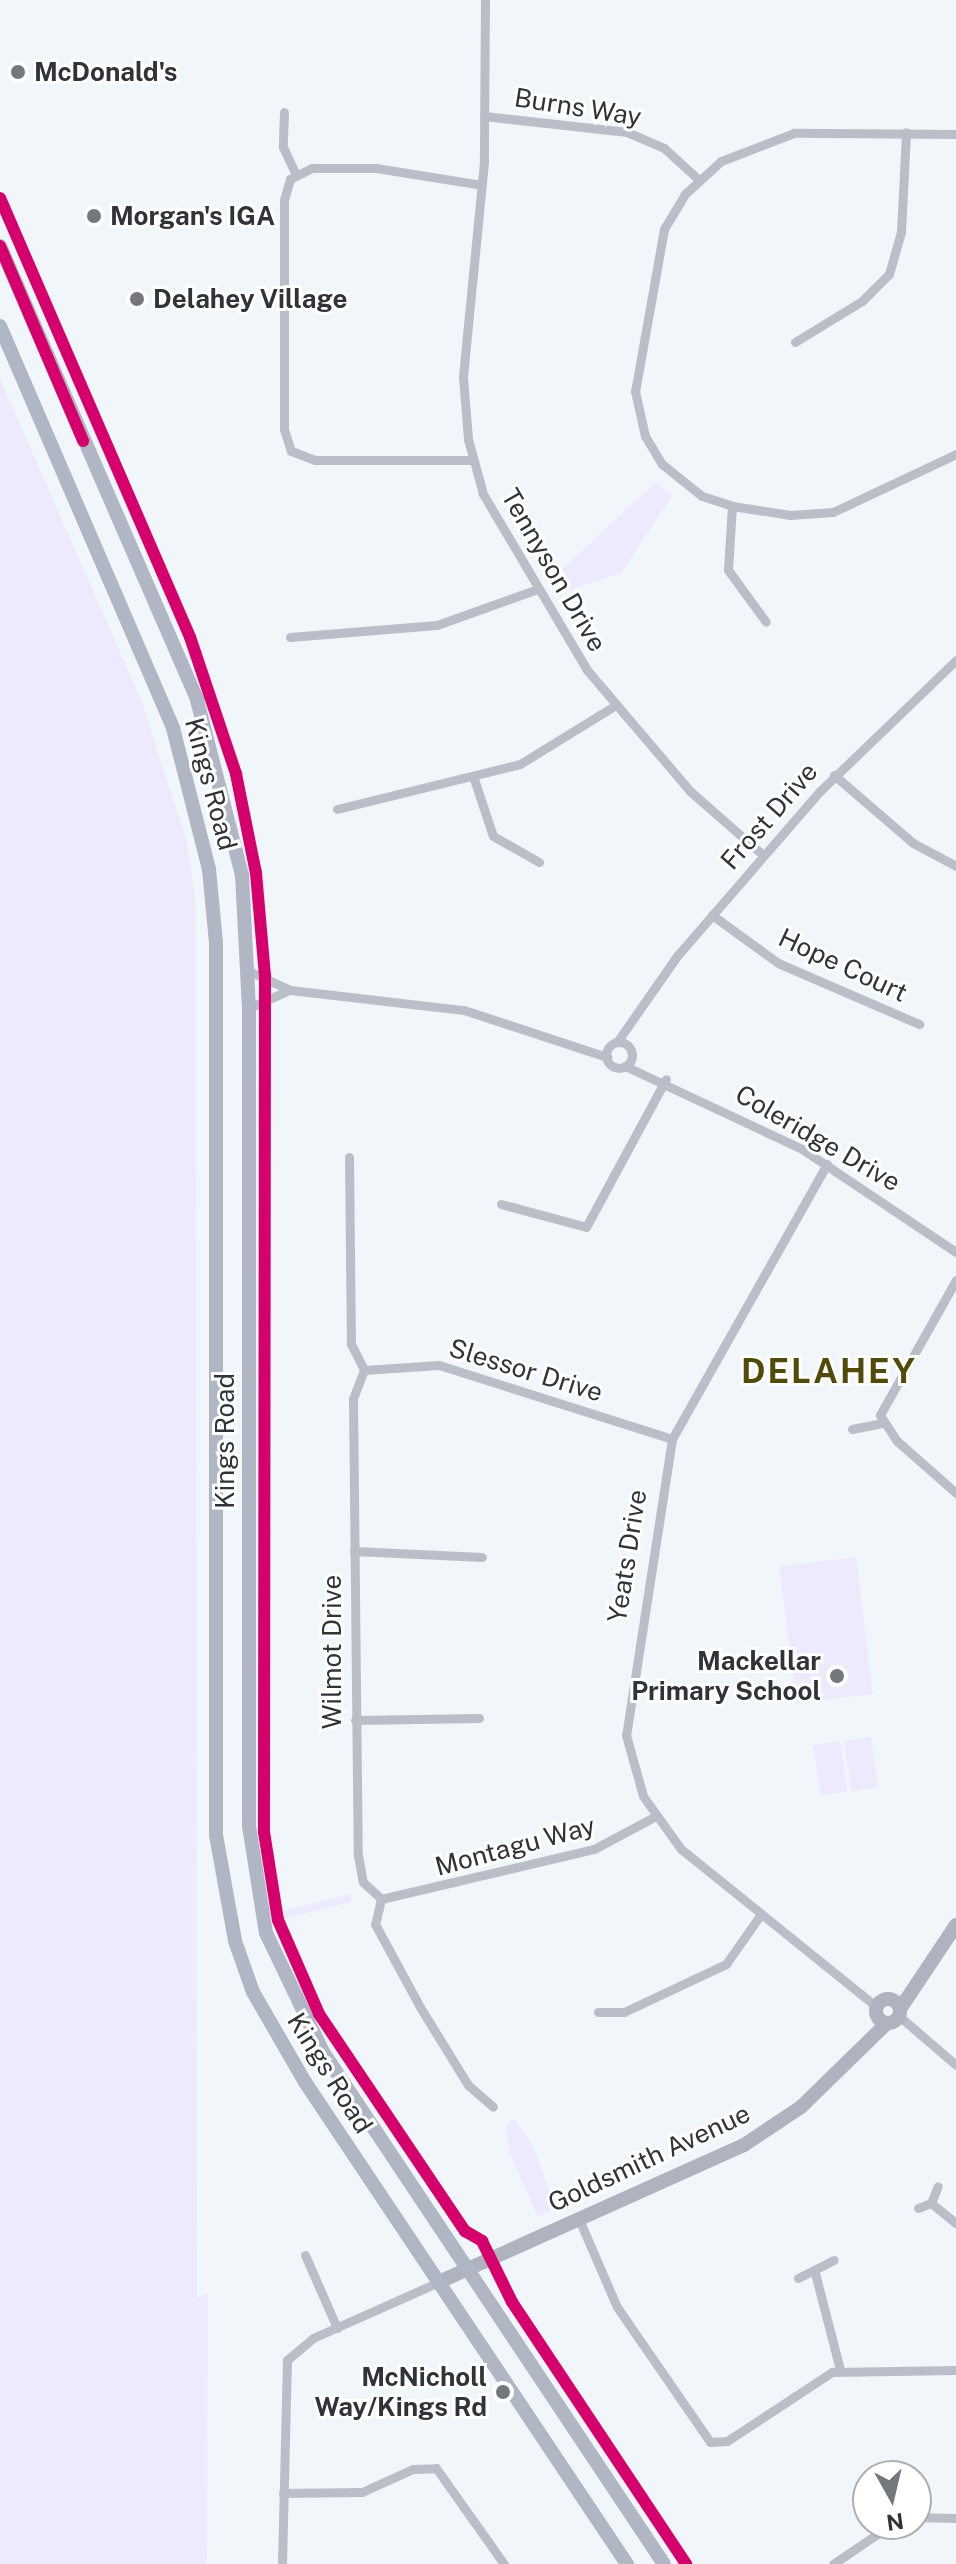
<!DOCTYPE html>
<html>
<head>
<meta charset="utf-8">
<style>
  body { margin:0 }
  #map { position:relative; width:956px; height:2564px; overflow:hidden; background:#f1f6fb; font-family:"Public Sans",sans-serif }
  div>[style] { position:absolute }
  .green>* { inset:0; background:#eceafc; transform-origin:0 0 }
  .street>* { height:9px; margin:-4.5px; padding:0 4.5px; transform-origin:4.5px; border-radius:4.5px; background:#babec9 }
  .street>.ring { margin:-4.5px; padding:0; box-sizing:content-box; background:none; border:9px solid #babec9; border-radius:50% }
  .secondary>* { height:14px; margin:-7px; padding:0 7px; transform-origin:7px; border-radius:7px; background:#afb3c0 }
  .secondary>.ring { margin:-7px; padding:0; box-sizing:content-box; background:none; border:14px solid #afb3c0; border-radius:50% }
  .primary>* { height:14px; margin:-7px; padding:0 7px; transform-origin:7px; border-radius:7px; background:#b0b6c3 }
  .cycleway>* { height:12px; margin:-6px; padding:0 6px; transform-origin:6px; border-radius:6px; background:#d6006c }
  .dots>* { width:22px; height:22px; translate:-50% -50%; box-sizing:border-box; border:4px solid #fff; border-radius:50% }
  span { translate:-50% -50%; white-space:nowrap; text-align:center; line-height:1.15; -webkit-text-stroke:6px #fff; paint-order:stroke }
  .poi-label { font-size:26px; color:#303437; font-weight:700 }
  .left { translate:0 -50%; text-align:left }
  .right { translate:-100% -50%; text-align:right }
  .street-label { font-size:26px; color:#303437 }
  .district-label { font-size:34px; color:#524a09; font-weight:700; letter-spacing:2px }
  .north { position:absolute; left:852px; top:2460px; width:80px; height:80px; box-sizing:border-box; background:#fff; border:2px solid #acaeaf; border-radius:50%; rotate:172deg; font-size:22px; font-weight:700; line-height:32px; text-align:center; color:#303437 }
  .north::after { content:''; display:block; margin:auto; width:28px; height:36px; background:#74787c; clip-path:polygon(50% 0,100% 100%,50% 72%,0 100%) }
</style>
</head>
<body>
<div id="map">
  <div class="green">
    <div style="clip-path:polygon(0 379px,142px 702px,187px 843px,196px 906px,197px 2297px,208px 2294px,207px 2564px,0 2564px)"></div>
    <div style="clip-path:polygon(656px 482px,672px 496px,621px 573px,558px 593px,551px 580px)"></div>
    <div style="left:856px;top:1557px;width:138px;height:77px;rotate:83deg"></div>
    <div style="left:871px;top:1737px;width:51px;height:27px;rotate:82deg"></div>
    <div style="left:840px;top:1741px;width:51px;height:27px;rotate:82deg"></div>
    <div style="left:350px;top:1894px;width:8px;height:71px;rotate:76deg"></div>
    <div style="clip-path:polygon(514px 2119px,532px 2144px,556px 2208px,538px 2217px,510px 2153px,506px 2126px)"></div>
  </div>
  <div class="street">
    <div style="left:485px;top:0;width:162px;rotate:90.4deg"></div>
    <div style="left:484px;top:162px;width:216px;rotate:95.6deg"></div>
    <div style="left:463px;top:377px;width:62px;rotate:85.4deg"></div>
    <div style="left:468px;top:439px;width:57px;rotate:74.7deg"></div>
    <div style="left:483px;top:494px;width:204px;rotate:59.4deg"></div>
    <div style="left:587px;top:670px;width:160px;rotate:49.6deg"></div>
    <div style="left:691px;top:792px;width:96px;rotate:41.2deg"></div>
    <div style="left:284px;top:112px;width:35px;rotate:92deg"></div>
    <div style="left:283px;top:147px;width:29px;rotate:65deg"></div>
    <div style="left:484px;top:116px;width:144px;rotate:6.4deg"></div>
    <div style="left:627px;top:132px;width:40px;rotate:23.4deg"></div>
    <div style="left:664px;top:148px;width:46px;rotate:42.4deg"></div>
    <div style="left:956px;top:134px;width:162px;rotate:-179.6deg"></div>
    <div style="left:794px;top:133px;width:78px;rotate:159deg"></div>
    <div style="left:721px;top:161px;width:49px;rotate:137.5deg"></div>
    <div style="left:685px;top:194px;width:41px;rotate:121deg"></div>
    <div style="left:664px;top:229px;width:165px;rotate:100.1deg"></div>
    <div style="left:635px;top:391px;width:46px;rotate:77.5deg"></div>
    <div style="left:645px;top:436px;width:33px;rotate:59deg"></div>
    <div style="left:662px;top:464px;width:51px;rotate:38.7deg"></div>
    <div style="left:702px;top:496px;width:32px;rotate:18deg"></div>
    <div style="left:732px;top:506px;width:59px;rotate:8.8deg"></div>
    <div style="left:790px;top:515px;width:43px;rotate:-4deg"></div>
    <div style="left:833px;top:512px;width:136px;rotate:-25.2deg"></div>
    <div style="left:795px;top:342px;width:79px;rotate:-31.5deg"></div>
    <div style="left:862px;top:301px;width:38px;rotate:-45deg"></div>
    <div style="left:889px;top:274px;width:44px;rotate:-74.1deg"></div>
    <div style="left:901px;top:232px;width:100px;rotate:-87.1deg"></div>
    <div style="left:473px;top:460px;width:158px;rotate:180deg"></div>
    <div style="left:315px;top:460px;width:26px;rotate:-159deg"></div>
    <div style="left:291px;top:451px;width:23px;rotate:-108deg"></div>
    <div style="left:284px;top:429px;width:229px;rotate:-90deg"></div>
    <div style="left:284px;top:200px;width:22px;rotate:-74deg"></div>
    <div style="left:290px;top:179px;width:25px;rotate:-27deg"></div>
    <div style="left:312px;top:168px;width:64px"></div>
    <div style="left:376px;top:168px;width:107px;rotate:9.1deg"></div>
    <div style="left:732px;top:506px;width:64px;rotate:93.6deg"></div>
    <div style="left:728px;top:570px;width:64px;rotate:53.8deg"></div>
    <div style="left:290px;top:637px;width:147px;rotate:-4.7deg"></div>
    <div style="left:437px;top:625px;width:104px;rotate:-19.7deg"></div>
    <div style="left:834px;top:775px;width:104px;rotate:40.7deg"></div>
    <div style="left:913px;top:843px;width:49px;rotate:28.1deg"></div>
    <div style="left:473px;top:776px;width:63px;rotate:71.6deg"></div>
    <div style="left:493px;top:836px;width:53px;rotate:29.5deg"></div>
    <div style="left:337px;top:809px;width:188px;rotate:-13.8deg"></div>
    <div style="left:520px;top:764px;width:113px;rotate:-31.6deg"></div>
    <div style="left:712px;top:915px;width:82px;rotate:36deg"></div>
    <div style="left:778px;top:963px;width:154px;rotate:23.4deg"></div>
    <div style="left:249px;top:971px;width:45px;rotate:24.9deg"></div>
    <div style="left:290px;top:990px;width:175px;rotate:6.6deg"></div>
    <div style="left:464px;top:1010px;width:151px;rotate:18.2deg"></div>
    <div style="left:249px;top:1008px;width:42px;rotate:-24.1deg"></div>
    <div style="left:617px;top:1042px;width:105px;rotate:-55.1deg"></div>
    <div style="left:677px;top:956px;width:218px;rotate:-49.1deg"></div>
    <div style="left:820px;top:791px;width:189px;rotate:-43.9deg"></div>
    <div class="ring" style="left:606px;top:1042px;width:17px;height:17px"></div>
    <div style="left:625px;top:1066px;width:195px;rotate:25.1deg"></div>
    <div style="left:802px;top:1149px;width:185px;rotate:33.8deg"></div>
    <div style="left:349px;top:1157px;width:187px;rotate:89.4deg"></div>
    <div style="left:351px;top:1344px;width:29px;rotate:63deg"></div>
    <div style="left:364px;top:1370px;width:31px;rotate:111deg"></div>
    <div style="left:353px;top:1399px;width:456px;rotate:89.4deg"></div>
    <div style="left:358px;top:1855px;width:27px;rotate:80deg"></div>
    <div style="left:363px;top:1882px;width:25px;rotate:43deg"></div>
    <div style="left:381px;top:1899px;width:26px;rotate:103deg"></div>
    <div style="left:375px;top:1924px;width:94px;rotate:61.5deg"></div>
    <div style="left:420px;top:2007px;width:92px;rotate:58.4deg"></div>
    <div style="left:468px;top:2085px;width:33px;rotate:41deg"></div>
    <div style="left:827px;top:1164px;width:316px;rotate:119.4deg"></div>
    <div style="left:672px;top:1439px;width:300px;rotate:98.8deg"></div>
    <div style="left:626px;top:1735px;width:63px;rotate:74.4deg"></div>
    <div style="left:643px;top:1796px;width:65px;rotate:54.4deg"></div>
    <div style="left:681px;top:1849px;width:252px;rotate:38.9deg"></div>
    <div style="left:501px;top:1204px;width:88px;rotate:15.1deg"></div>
    <div style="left:586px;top:1227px;width:168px;rotate:-61.6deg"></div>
    <div style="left:956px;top:1280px;width:155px;rotate:119.4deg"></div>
    <div style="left:880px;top:1415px;width:31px;rotate:57deg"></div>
    <div style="left:897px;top:1441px;width:79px;rotate:41.4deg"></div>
    <div style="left:364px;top:1370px;width:75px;rotate:-3.8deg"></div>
    <div style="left:439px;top:1365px;width:244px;rotate:17.6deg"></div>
    <div style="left:852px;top:1429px;width:32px;rotate:-11deg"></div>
    <div style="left:354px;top:1551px;width:128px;rotate:2.7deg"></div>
    <div style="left:355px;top:1720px;width:124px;rotate:-0.9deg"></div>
    <div style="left:381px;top:1899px;width:219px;rotate:-13.2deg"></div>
    <div style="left:594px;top:1849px;width:68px;rotate:-28.1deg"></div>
    <div style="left:598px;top:2012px;width:26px"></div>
    <div style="left:624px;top:2012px;width:113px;rotate:-25.2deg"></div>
    <div style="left:726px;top:1964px;width:61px;rotate:-55deg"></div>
    <div style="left:899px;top:2016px;width:75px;rotate:40.7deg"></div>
    <div style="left:931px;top:2203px;width:32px;rotate:39deg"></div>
    <div style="left:918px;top:2208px;width:14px;rotate:-21deg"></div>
    <div style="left:931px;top:2203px;width:18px;rotate:-68deg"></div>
    <div style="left:578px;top:2217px;width:98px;rotate:66.6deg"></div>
    <div style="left:617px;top:2307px;width:164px;rotate:55.4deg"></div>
    <div style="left:710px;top:2442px;width:17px;rotate:-3deg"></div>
    <div style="left:727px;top:2441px;width:126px;rotate:-33.3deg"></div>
    <div style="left:832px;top:2372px;width:124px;rotate:-0.9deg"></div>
    <div style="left:305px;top:2255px;width:80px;rotate:66.3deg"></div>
    <div style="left:815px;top:2273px;width:100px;rotate:75.5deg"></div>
    <div style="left:798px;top:2278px;width:40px;rotate:-26.6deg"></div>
    <div style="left:283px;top:2493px;width:79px;rotate:-0.7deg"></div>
    <div style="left:362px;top:2492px;width:56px;rotate:-24.3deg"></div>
    <div style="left:413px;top:2469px;width:23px;rotate:-2deg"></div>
    <div style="left:436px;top:2468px;width:118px;rotate:54.7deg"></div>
    <div style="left:916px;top:2517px;width:40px;rotate:1.4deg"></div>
    <div style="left:282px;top:2564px;width:204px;rotate:-88.6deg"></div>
    <div style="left:287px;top:2360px;width:34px;rotate:-40deg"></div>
    <div style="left:313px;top:2338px;width:138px;rotate:-24deg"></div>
    <div style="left:833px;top:2564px;width:71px;rotate:-34.1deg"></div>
  </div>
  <div class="secondary">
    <div class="ring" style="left:876px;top:1999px;width:10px;height:10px"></div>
    <div style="left:900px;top:2009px;width:101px;rotate:-56.3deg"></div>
    <div style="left:439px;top:2282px;width:334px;rotate:-24.2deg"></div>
    <div style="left:744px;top:2145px;width:69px;rotate:-33.7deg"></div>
    <div style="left:801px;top:2107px;width:120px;rotate:-44.3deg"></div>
  </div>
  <div class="primary">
    <div style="left:0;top:246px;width:495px;rotate:66.5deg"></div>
    <div style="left:197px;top:700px;width:181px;rotate:75.6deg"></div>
    <div style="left:242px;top:875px;width:133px;rotate:87deg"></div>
    <div style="left:249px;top:1008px;width:818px;rotate:90deg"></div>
    <div style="left:249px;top:1826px;width:108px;rotate:81deg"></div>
    <div style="left:266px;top:1933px;width:132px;rotate:64.4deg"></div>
    <div style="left:323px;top:2052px;width:615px;rotate:56.34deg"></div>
    <div style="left:0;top:326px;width:438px;rotate:66.7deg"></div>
    <div style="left:173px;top:728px;width:146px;rotate:75.7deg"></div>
    <div style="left:209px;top:869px;width:74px;rotate:84.6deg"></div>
    <div style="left:216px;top:943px;width:892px;rotate:90deg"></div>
    <div style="left:216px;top:1835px;width:108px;rotate:79.8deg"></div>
    <div style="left:235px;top:1941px;width:54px;rotate:70.6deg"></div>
    <div style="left:253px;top:1992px;width:104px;rotate:60deg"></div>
    <div style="left:305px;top:2082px;width:580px;rotate:56.26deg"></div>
  </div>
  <div class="cycleway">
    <div style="left:0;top:198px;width:478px;rotate:66.6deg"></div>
    <div style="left:190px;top:637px;width:145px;rotate:71.4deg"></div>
    <div style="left:236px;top:774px;width:101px;rotate:78.6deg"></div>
    <div style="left:256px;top:873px;width:102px;rotate:85deg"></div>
    <div style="left:265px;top:975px;width:857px;rotate:90.07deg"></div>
    <div style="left:264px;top:1832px;width:89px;rotate:81deg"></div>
    <div style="left:278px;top:1920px;width:103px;rotate:66.4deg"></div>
    <div style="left:319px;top:2014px;width:262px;rotate:56.1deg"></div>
    <div style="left:465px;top:2231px;width:20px;rotate:30deg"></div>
    <div style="left:482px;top:2241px;width:68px;rotate:63.8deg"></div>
    <div style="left:512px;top:2302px;width:315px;rotate:56.4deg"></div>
    <div style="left:0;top:246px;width:212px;rotate:66.9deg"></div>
  </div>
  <div class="dots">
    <div style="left:18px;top:72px;background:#74787c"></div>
    <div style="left:94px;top:216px;background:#74787c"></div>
    <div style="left:137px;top:299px;background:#74787c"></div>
    <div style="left:837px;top:1676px;background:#74787c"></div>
    <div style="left:503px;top:2392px;background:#74787c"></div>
  </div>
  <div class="poi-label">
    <span class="left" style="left:34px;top:72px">McDonald's</span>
    <span class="left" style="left:110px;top:216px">Morgan's IGA</span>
    <span class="left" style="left:153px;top:299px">Delahey Village</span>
    <span class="right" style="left:821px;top:1676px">Mackellar<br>Primary School</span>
    <span class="right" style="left:487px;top:2392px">McNicholl<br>Way/Kings Rd</span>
  </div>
  <div class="street-label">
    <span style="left:578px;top:107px;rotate:9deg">Burns Way</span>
    <span style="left:554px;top:570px;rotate:60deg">Tennyson Drive</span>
    <span style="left:211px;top:784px;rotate:75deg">Kings Road</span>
    <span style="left:769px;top:816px;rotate:-49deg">Frost Drive</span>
    <span style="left:843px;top:965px;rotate:25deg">Hope Court</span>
    <span style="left:818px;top:1138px;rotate:30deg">Coleridge Drive</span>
    <span style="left:526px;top:1370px;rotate:17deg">Slessor Drive</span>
    <span style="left:225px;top:1441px;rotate:-90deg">Kings Road</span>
    <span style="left:627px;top:1556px;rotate:-81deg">Yeats Drive</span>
    <span style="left:332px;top:1652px;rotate:-90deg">Wilmot Drive</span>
    <span style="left:515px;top:1846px;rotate:-15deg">Montagu Way</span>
    <span style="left:330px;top:2073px;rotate:58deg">Kings Road</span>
    <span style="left:649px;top:2158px;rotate:-25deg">Goldsmith Avenue</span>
  </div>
  <div class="district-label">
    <span style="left:829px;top:1372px">DELAHEY</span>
  </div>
  <div class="north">N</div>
</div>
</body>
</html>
